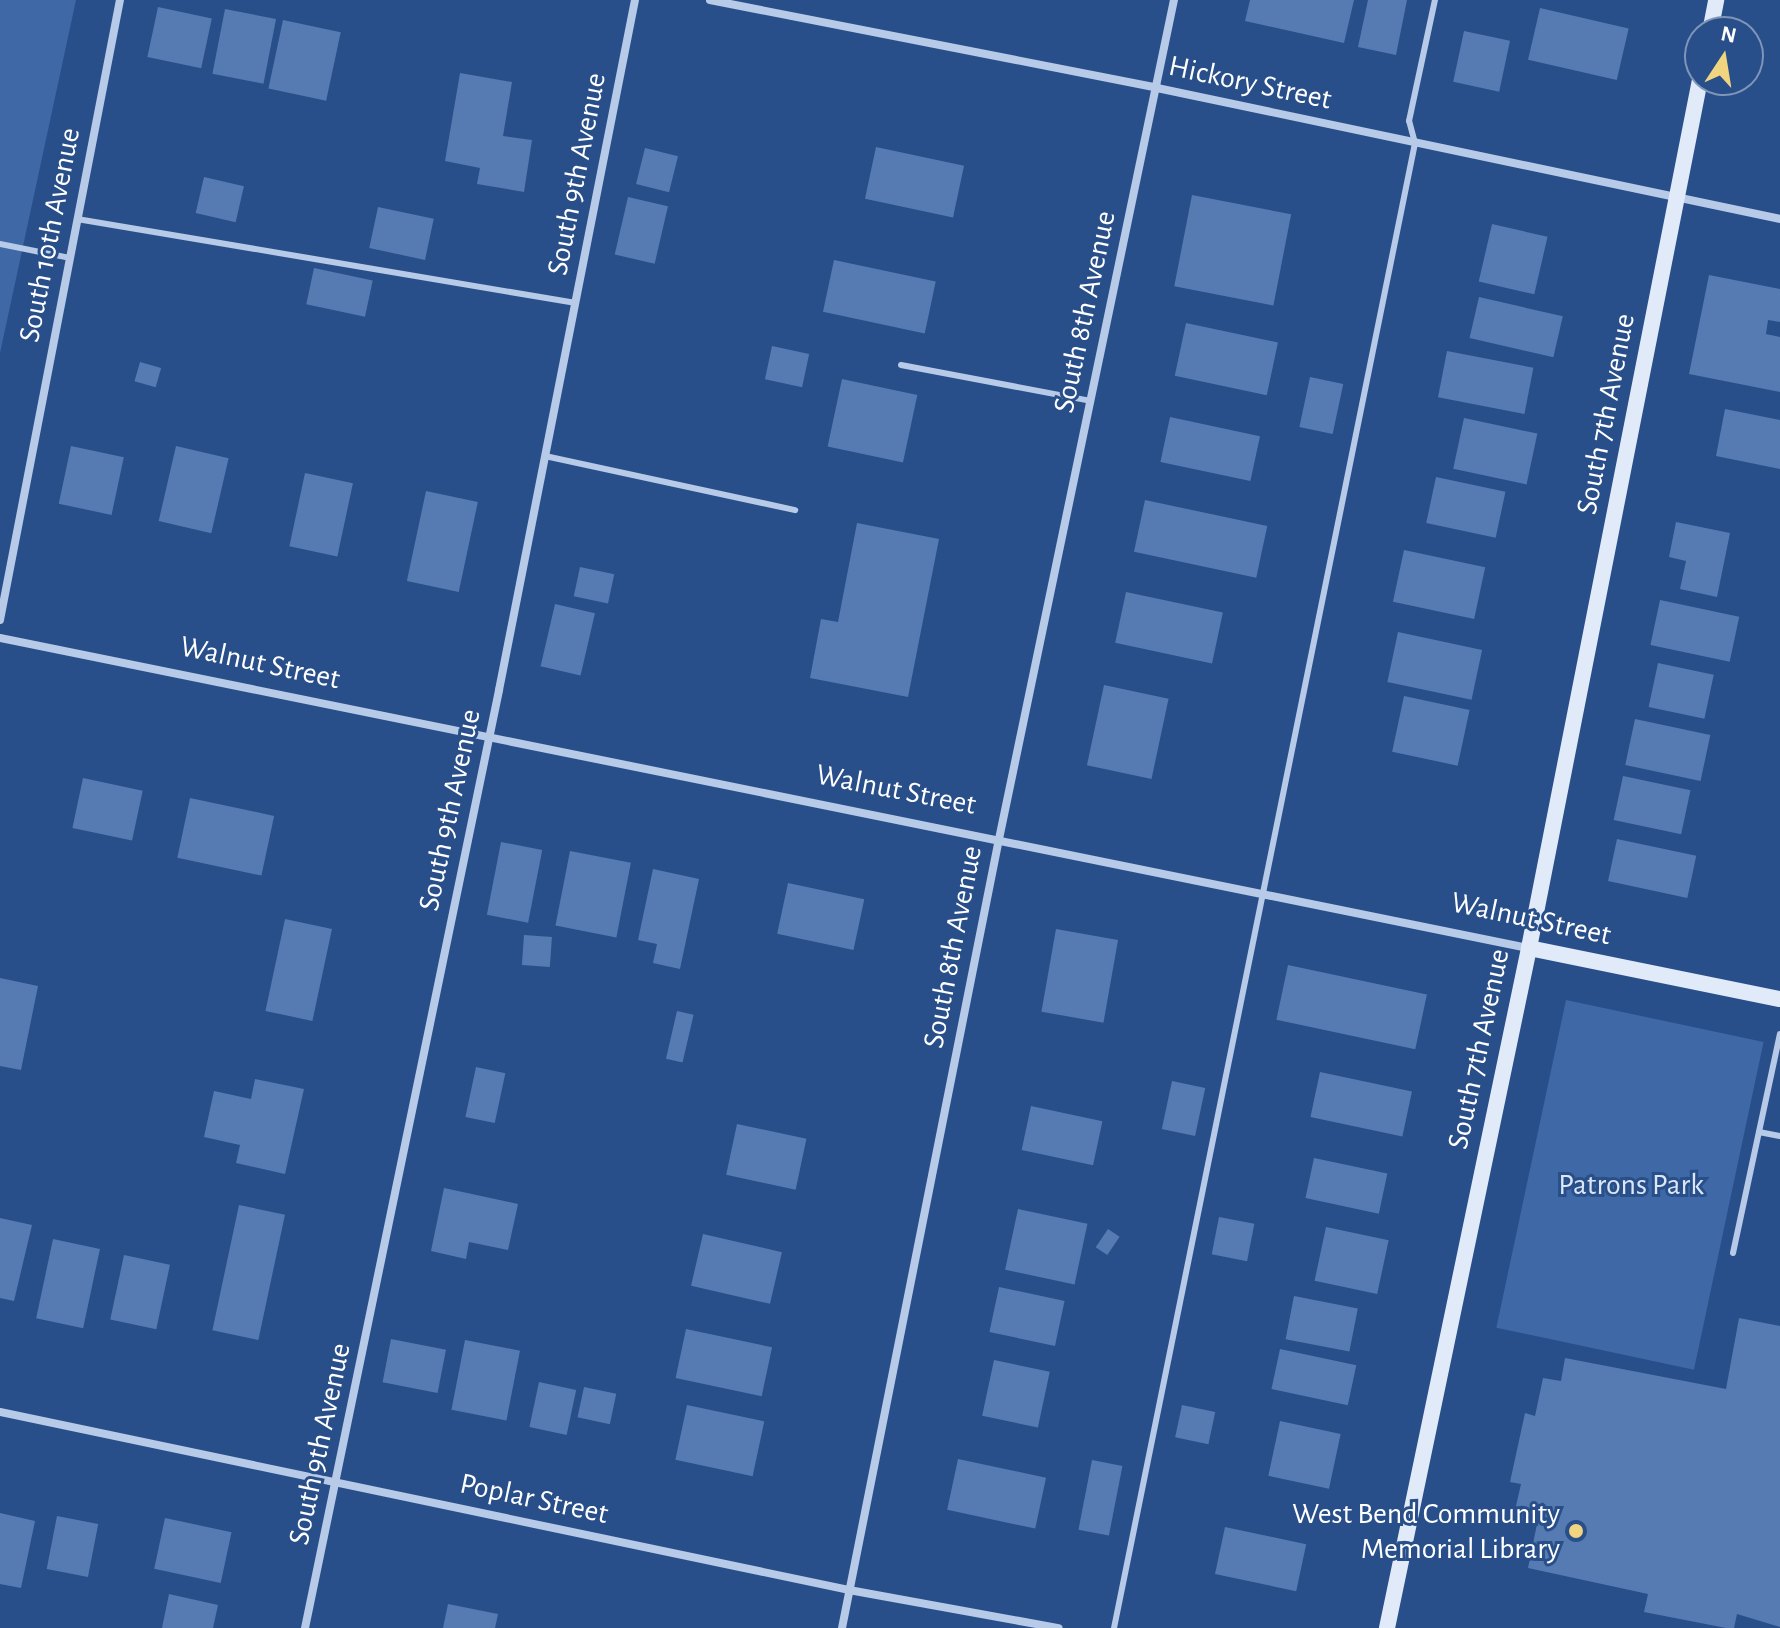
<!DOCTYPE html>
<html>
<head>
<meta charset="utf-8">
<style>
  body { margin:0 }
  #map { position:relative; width:1780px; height:1628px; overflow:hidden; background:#294f8a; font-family:"Alegreya Sans",sans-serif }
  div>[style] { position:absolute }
  .green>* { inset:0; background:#3e68a6; transform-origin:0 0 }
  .building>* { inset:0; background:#567bb2; transform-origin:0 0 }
  .lane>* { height:6px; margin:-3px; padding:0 3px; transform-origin:3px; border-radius:3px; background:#b7cbe9 }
  .street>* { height:8px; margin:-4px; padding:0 4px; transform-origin:4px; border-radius:4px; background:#b7cbe9 }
  .secondary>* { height:16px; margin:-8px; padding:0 8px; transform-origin:8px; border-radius:8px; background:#e1eaf8 }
  .dots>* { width:22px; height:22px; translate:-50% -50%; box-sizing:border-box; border:4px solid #294f8a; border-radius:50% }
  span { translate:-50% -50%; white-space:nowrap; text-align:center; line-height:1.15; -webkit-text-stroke:6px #294f8a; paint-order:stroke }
  .street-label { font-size:30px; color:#fff }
  .park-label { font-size:30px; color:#dbe7f7 }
  .poi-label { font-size:30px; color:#fff }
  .right { translate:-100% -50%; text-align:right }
  .north { position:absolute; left:1684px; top:16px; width:80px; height:80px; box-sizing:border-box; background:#294f8a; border:2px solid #7f95b9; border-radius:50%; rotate:12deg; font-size:22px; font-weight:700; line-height:32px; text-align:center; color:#fff }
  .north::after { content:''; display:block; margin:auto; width:28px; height:36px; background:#f0d47f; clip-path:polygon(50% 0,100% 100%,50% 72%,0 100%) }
</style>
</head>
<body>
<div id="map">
  <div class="green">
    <div style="clip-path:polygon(0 0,76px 0,0 353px)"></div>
    <div style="left:1566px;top:1000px;width:202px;height:335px;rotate:12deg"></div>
  </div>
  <div class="building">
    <div style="clip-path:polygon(1250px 0,1354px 0,1344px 43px,1245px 21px)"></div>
    <div style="clip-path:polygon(1368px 0,1407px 0,1396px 55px,1358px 47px)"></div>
    <div style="left:158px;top:7px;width:55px;height:51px;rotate:12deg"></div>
    <div style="left:1540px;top:8px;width:91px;height:53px;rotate:13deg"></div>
    <div style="left:225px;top:9px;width:52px;height:66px;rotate:11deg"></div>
    <div style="left:283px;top:20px;width:59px;height:70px;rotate:12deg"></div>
    <div style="left:1464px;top:31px;width:47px;height:52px;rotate:12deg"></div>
    <div style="clip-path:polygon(460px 73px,512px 82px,503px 136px,532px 140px,524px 192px,477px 184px,480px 168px,445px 161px)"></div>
    <div style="left:876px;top:147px;width:90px;height:53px;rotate:12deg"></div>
    <div style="left:645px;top:148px;width:34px;height:37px;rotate:14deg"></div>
    <div style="left:204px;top:177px;width:41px;height:37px;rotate:13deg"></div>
    <div style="left:1192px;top:195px;width:101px;height:93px;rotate:11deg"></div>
    <div style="left:628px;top:197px;width:41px;height:59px;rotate:13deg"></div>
    <div style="left:378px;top:207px;width:57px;height:42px;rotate:12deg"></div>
    <div style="left:1492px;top:224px;width:57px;height:59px;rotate:13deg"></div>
    <div style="left:834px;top:260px;width:104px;height:53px;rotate:12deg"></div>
    <div style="left:314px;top:268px;width:60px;height:37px;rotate:12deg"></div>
    <div style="clip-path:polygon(1709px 275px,1780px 289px,1780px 322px,1768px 320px,1766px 334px,1780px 337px,1780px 392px,1689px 374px)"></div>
    <div style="left:1479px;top:297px;width:86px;height:42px;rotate:13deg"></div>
    <div style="left:1186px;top:323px;width:94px;height:54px;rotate:12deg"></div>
    <div style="left:772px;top:346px;width:38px;height:34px;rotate:12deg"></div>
    <div style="left:1447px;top:351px;width:88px;height:47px;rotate:11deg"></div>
    <div style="left:140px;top:362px;width:22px;height:20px;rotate:16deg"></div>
    <div style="left:1310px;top:377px;width:34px;height:51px;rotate:12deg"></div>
    <div style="left:842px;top:379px;width:77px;height:69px;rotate:12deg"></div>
    <div style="clip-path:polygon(1725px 409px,1780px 420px,1780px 469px,1716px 456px)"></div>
    <div style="left:1170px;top:417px;width:92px;height:46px;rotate:12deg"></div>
    <div style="left:1464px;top:418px;width:75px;height:52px;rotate:12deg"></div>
    <div style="left:71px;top:446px;width:54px;height:59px;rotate:12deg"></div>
    <div style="left:176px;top:446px;width:54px;height:77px;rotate:13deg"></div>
    <div style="left:305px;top:473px;width:49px;height:75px;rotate:12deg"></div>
    <div style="left:1436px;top:477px;width:71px;height:47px;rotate:12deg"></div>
    <div style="left:426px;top:491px;width:53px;height:92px;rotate:12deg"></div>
    <div style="left:1145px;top:500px;width:125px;height:53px;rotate:12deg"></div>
    <div style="clip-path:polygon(1676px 522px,1730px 533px,1717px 597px,1680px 589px,1686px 561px,1669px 557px)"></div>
    <div style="clip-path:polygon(857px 523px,939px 539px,908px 697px,810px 678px,821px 619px,838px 622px)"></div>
    <div style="left:1404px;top:550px;width:83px;height:53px;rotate:12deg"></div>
    <div style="left:580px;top:567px;width:35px;height:30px;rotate:12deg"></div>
    <div style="left:1126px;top:592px;width:99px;height:52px;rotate:12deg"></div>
    <div style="left:1660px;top:600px;width:81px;height:46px;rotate:12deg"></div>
    <div style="left:555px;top:604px;width:41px;height:64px;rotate:13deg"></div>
    <div style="left:1398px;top:632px;width:86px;height:51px;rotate:12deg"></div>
    <div style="left:1658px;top:663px;width:57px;height:45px;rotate:12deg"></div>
    <div style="left:1104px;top:685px;width:66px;height:82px;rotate:12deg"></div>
    <div style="left:1404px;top:696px;width:67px;height:57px;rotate:12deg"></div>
    <div style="left:1635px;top:719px;width:77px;height:47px;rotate:12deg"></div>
    <div style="left:1623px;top:776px;width:69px;height:45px;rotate:12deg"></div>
    <div style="left:83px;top:778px;width:61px;height:51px;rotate:12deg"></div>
    <div style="left:190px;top:798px;width:86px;height:61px;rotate:12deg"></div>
    <div style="left:1617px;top:839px;width:81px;height:43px;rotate:12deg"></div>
    <div style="left:501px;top:842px;width:42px;height:74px;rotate:11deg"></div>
    <div style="left:570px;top:851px;width:62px;height:76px;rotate:11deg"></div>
    <div style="clip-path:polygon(653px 869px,699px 879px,680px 969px,653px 963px,657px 944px,638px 940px)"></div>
    <div style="left:788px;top:883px;width:78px;height:52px;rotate:12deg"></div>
    <div style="left:285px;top:919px;width:48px;height:94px;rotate:12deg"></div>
    <div style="left:1056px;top:929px;width:63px;height:84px;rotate:10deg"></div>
    <div style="left:524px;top:935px;width:28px;height:30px;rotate:4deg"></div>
    <div style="left:1288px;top:965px;width:142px;height:56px;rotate:12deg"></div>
    <div style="clip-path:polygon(0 978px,38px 986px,21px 1070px,0 1066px)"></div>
    <div style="left:677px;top:1011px;width:17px;height:49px;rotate:13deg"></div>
    <div style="left:476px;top:1067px;width:30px;height:51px;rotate:12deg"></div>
    <div style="left:1320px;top:1072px;width:94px;height:46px;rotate:12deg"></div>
    <div style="clip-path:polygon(255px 1079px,304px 1089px,285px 1174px,236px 1163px,240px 1145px,204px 1137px,214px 1091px,251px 1099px)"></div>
    <div style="left:1172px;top:1081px;width:34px;height:49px;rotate:12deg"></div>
    <div style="left:1031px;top:1106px;width:73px;height:45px;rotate:12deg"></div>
    <div style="left:737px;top:1124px;width:71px;height:52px;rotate:12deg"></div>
    <div style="left:1314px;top:1158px;width:75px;height:41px;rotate:12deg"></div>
    <div style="clip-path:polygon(444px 1188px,518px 1204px,508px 1250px,469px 1242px,466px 1259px,431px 1251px)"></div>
    <div style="left:239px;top:1205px;width:47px;height:128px;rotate:12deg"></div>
    <div style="left:1018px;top:1209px;width:71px;height:62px;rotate:12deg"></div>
    <div style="left:1219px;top:1217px;width:36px;height:38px;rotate:11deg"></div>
    <div style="clip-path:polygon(0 1218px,32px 1225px,14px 1301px,0 1298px)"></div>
    <div style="left:1326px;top:1227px;width:64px;height:55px;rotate:12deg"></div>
    <div style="left:1108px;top:1229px;width:14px;height:22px;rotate:34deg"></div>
    <div style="left:703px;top:1234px;width:81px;height:53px;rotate:13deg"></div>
    <div style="left:53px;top:1239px;width:48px;height:81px;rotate:12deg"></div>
    <div style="left:124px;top:1255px;width:47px;height:66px;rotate:12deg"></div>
    <div style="left:999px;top:1287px;width:67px;height:46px;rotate:12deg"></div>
    <div style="left:1294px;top:1296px;width:65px;height:44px;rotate:11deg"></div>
    <div style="clip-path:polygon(1739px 1318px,1780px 1326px,1780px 1627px,1737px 1614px,1734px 1628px,1726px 1628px,1644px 1612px,1648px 1594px,1528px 1568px,1537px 1524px,1513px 1519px,1521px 1484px,1510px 1482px,1525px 1413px,1535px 1416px,1543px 1378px,1561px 1381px,1565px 1358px,1726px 1389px)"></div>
    <div style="left:686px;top:1329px;width:88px;height:50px;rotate:12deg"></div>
    <div style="left:391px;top:1339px;width:56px;height:44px;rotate:11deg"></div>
    <div style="left:465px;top:1340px;width:56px;height:71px;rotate:11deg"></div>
    <div style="left:1280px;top:1349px;width:78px;height:41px;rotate:12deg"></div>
    <div style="left:994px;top:1360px;width:57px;height:57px;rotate:12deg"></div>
    <div style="left:539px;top:1382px;width:38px;height:46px;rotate:12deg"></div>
    <div style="left:584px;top:1387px;width:33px;height:31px;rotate:12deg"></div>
    <div style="left:687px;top:1405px;width:79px;height:56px;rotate:12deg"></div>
    <div style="left:1182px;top:1405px;width:34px;height:33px;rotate:12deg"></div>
    <div style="left:1280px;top:1421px;width:62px;height:56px;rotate:12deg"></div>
    <div style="left:958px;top:1459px;width:90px;height:52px;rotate:12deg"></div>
    <div style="left:1092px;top:1460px;width:31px;height:71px;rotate:11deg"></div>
    <div style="clip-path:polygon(0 1513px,35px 1521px,21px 1588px,0 1584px)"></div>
    <div style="left:57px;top:1516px;width:42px;height:54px;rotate:11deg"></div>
    <div style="left:165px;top:1518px;width:68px;height:52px;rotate:12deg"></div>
    <div style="left:1225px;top:1527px;width:83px;height:48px;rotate:12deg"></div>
    <div style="clip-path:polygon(169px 1594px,218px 1605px,213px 1628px,162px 1628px)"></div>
    <div style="clip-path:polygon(448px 1604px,498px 1614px,495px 1628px,443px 1628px)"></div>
  </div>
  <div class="lane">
    <div style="left:77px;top:219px;width:506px;rotate:9.56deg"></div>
    <div style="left:0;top:244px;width:71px;rotate:11.3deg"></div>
    <div style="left:901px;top:365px;width:193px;rotate:10.7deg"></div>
    <div style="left:545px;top:456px;width:256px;rotate:12.2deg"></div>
    <div style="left:1759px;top:1132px;width:21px;rotate:11deg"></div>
    <div style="left:1733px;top:1253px;width:224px;rotate:-77.9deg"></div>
    <div style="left:1114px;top:1628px;width:1515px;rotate:-78.54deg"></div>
    <div style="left:1415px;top:143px;width:23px;rotate:-105deg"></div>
    <div style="left:1409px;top:121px;width:124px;rotate:-77.9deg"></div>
  </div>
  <div class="street">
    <div style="left:710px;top:0;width:456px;rotate:11.1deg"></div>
    <div style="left:1157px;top:88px;width:637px;rotate:11.87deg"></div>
    <div style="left:0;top:620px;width:632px;rotate:-79.05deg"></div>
    <div style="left:0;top:638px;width:1559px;rotate:11.47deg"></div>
    <div style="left:0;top:1412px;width:867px;rotate:11.84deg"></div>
    <div style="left:849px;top:1590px;width:213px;rotate:10.3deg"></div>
    <div style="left:305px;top:1628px;width:958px;rotate:-78.31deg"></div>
    <div style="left:499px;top:690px;width:703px;rotate:-78.85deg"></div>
    <div style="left:842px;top:1628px;width:804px;rotate:-78.75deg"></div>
    <div style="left:999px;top:839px;width:857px;rotate:-78.22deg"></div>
  </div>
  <div class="secondary">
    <div style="left:1710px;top:32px;width:33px;rotate:-79deg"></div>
    <div style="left:1529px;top:948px;width:256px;rotate:11.5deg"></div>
    <div style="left:1387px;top:1628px;width:695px;rotate:-78.2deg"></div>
    <div style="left:1529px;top:948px;width:885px;rotate:-78.86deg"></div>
  </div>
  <div class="dots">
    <div style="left:1576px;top:1531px;background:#f0d47f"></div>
  </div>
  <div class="street-label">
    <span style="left:1250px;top:83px;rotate:12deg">Hickory Street</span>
    <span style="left:577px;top:174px;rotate:-79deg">South 9th Avenue</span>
    <span style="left:50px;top:235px;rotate:-79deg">South 10th Avenue</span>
    <span style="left:1085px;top:312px;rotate:-78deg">South 8th Avenue</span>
    <span style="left:1606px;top:414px;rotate:-79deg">South 7th Avenue</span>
    <span style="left:260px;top:663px;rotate:12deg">Walnut Street</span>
    <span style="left:896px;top:790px;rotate:11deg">Walnut Street</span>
    <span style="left:450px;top:810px;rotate:-78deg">South 9th Avenue</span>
    <span style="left:1531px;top:919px;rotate:12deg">Walnut Street</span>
    <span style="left:953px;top:947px;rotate:-79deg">South 8th Avenue</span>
    <span style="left:1479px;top:1049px;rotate:-78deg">South 7th Avenue</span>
    <span style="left:320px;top:1444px;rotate:-78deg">South 9th Avenue</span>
    <span style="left:534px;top:1499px;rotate:12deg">Poplar Street</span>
  </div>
  <div class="park-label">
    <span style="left:1631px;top:1185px">Patrons Park</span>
  </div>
  <div class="poi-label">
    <span class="right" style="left:1560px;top:1531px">West Bend Community<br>Memorial Library</span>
  </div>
  <div class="north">N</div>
</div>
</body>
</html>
